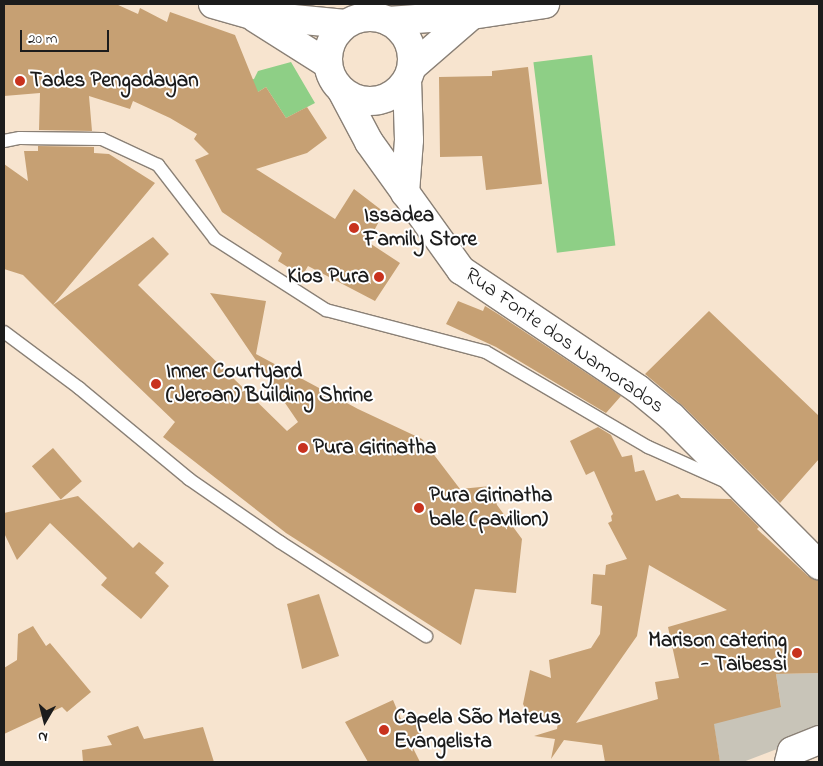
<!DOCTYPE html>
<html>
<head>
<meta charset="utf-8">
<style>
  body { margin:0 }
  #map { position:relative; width:823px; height:766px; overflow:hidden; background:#f7e4cf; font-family:"Indie Flower",sans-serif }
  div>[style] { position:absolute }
  .industrial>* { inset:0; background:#c8c4b8 }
  .green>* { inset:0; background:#8ecf86; transform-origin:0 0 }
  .building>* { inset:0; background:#c6a073; transform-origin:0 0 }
  .roads { filter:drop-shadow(1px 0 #8a8076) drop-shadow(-1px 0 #8a8076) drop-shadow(0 1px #8a8076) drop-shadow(0 -1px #8a8076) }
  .service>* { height:12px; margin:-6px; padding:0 6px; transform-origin:6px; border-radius:6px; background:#fff }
  .tertiary>* { height:28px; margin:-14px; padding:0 14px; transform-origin:14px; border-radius:14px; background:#fff }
  .tertiary>.ring { margin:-14px; padding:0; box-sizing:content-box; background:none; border:28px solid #fff; border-radius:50% }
  .dots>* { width:14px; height:14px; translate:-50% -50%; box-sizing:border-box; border:2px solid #fff; border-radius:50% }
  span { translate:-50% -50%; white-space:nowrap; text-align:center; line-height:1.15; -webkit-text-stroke:4px #fff; paint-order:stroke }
  .poi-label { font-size:21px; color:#1c1c1c; font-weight:700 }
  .left { translate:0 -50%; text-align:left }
  .right { translate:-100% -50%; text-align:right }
  .street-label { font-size:21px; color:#1c1c1c }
  .frame { position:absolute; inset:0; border:5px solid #1c1c1c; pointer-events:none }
  .north { position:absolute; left:20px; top:696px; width:50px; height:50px; -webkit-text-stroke:4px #fff; paint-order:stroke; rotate:188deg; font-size:14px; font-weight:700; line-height:20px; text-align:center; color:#1c1c1c }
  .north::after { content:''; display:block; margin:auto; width:18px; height:22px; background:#1c1c1c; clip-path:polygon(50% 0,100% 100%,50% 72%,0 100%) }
  .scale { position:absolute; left:20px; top:30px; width:89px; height:22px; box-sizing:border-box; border:2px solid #1c1c1c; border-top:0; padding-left:6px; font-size:15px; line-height:18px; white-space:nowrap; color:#1c1c1c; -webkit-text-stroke:4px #fff; paint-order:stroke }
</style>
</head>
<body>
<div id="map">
  <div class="industrial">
    <div style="clip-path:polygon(819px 673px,819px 733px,743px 762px,720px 762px,711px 709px,781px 706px,776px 674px)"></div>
  </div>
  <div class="green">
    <div style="left:592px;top:55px;width:192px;height:59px;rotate:83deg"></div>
    <div style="clip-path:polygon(291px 62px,315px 103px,286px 118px,266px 87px,234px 107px,238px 82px,254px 79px,258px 71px)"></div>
  </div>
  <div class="building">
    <div style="clip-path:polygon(4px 4px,116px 4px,138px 14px,140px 8px,167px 22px,170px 12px,235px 35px,258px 92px,266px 87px,286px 118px,307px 107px,327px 138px,307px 153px,256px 169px,335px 219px,354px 189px,384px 212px,368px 242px,400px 263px,375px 301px,308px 266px,302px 276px,278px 261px,282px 253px,222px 212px,195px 160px,209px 154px,194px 139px,197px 134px,170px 118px,133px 101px,130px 109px,89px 96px,92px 131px,39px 130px,40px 93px,4px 96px)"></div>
    <div style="clip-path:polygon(528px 67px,542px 184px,486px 190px,482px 156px,440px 157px,439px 77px,492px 76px,492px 71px)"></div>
    <div style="clip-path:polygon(38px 146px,94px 147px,94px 153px,109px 154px,155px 183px,53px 305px,153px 237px,169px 254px,138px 285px,287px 431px,298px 422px,210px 293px,266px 301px,256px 354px,358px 409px,422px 439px,460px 489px,491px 486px,497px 505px,522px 539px,516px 593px,475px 589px,461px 645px,286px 533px,163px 437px,175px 422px,53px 305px,23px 275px,4px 269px,4px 164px,28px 181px,24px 151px,38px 151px)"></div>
    <div style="clip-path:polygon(458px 301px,483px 311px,485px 306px,498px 314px,621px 396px,606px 413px,496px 347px,446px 324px)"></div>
    <div style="clip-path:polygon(709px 311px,819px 416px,819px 459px,780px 503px,683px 406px,645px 374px)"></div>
    <div style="clip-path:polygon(evenodd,598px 427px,611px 435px,622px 457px,632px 455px,635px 472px,644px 470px,656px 501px,678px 494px,681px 498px,731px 499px,759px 527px,757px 529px,808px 576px,819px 580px,819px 673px,776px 674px,781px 707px,714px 724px,720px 762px,605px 762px,602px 745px,564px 740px,551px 759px,555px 739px,534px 736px,557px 729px,559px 715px,530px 718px,523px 704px,530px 670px,551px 678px,549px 660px,591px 648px,600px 634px,602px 609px,602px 606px,591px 604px,593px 574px,605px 575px,606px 565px,627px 559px,608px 523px,612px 521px,611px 516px,613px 514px,594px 471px,586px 475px,570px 441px,598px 427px,649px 565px,727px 610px,668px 627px,679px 678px,655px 682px,658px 699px,576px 723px,637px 636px,649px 565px)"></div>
    <div style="left:53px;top:448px;width:44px;height:28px;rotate:49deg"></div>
    <div style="clip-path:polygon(78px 496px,133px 548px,139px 542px,164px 563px,155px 573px,169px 586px,141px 619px,101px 585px,107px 578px,50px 523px,17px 560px,4px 533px,4px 513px)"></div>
    <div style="clip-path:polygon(319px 594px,339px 656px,302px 669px,287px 604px)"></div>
    <div style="clip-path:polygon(33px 626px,46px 646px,50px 643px,91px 692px,67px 712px,62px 707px,4px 734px,4px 668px,17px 660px,18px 634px)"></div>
    <div style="clip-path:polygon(393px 700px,401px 719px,411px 714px,422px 737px,410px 742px,420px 762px,368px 762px,345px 722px)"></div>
    <div style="clip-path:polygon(138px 726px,144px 739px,203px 727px,214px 762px,83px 762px,82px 750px,112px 745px,107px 736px)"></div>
  </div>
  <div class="roads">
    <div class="service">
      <div style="left:4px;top:141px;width:16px;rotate:-11deg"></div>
      <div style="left:20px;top:138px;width:82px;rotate:0.7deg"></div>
      <div style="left:102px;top:139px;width:62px;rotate:24.9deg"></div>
      <div style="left:158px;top:165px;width:93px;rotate:52.4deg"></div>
      <div style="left:215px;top:239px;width:132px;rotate:32.6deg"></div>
      <div style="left:326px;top:310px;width:165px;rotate:14.7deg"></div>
      <div style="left:486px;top:352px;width:188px;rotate:30.4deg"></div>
      <div style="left:648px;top:447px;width:83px;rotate:24.1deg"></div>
      <div style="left:4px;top:332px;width:94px;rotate:36.7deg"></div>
      <div style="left:79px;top:388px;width:143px;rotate:39.6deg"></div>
      <div style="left:189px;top:479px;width:111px;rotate:34.7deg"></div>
      <div style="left:280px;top:542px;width:174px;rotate:32.8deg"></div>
    </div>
    <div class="tertiary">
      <div style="left:213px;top:4px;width:41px;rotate:15.8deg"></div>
      <div style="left:252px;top:15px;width:94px;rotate:5.5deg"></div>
      <div class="ring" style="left:328px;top:17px;width:56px;height:56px"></div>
      <div style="left:255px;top:18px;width:86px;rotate:32.2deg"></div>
      <div style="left:388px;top:21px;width:84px;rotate:-4.1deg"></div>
      <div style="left:472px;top:15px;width:74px;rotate:-8.6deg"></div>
      <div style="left:412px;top:67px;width:79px;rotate:-40.9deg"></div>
      <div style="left:342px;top:91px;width:58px;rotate:62.1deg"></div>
      <div style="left:369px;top:142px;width:158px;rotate:54.3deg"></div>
      <div style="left:461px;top:270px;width:213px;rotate:33.9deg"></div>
      <div style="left:638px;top:389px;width:44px;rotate:39.5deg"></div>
      <div style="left:672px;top:417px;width:209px;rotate:45.2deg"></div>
      <div style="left:405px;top:193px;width:53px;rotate:-85.7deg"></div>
      <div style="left:409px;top:140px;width:59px;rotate:-91.9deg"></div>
      <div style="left:789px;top:762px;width:11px;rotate:-75deg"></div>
      <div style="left:792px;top:751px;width:29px;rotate:-22deg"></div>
    </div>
  </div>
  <div class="dots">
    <div style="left:20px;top:81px;background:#c8321e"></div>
    <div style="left:354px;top:228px;background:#c8321e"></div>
    <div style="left:379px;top:277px;background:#c8321e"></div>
    <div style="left:156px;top:384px;background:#c8321e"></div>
    <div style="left:303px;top:448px;background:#c8321e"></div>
    <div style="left:419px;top:508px;background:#c8321e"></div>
    <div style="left:797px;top:653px;background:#c8321e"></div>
    <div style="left:384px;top:730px;background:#c8321e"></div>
  </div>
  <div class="poi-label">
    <span class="left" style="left:30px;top:81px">Tades Pengadayan</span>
    <span class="left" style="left:364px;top:228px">Issadea<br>Family Store</span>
    <span class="right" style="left:369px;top:277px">Kios Pura</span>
    <span class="left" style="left:166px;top:384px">Inner Courtyard<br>(Jeroan) Building Shrine</span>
    <span class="left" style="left:313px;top:448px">Pura Girinatha</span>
    <span class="left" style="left:429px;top:508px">Pura Girinatha<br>bale (pavilion)</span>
    <span class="right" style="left:787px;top:653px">Marison catering<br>- Taibessi</span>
    <span class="left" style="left:394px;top:730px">Capela São Mateus<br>Evangelista</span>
  </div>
  <div class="street-label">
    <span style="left:564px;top:341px;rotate:35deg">Rua Fonte dos Namorados</span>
  </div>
  <div class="frame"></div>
  <div class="north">N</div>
  <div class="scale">20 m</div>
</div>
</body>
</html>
